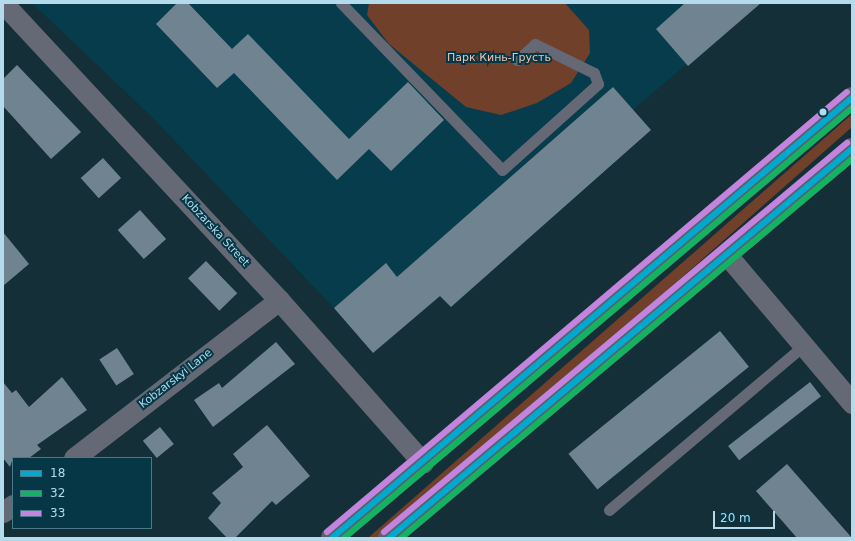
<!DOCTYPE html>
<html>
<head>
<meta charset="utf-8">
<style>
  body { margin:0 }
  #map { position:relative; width:855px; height:541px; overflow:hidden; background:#142f37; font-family:"DejaVu Sans",sans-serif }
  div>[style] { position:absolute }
  .built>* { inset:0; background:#063c4c }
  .green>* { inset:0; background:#70402a }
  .building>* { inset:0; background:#6f8490; transform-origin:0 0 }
  .service>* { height:11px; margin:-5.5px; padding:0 5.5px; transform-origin:5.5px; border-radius:5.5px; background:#656975 }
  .minor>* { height:21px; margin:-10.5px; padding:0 10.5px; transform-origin:10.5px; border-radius:10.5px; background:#656975 }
  .secondary>* { height:22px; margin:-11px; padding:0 11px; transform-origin:11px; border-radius:11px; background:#57626e }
  .bus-1>* { height:6px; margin:-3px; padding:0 3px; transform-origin:3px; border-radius:3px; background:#00a9ce }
  .bus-2>* { height:6px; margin:-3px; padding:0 3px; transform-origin:3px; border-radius:3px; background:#13b361 }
  .bus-3>* { height:6px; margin:-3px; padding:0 3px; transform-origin:3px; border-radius:3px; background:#c483df }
  .dots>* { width:11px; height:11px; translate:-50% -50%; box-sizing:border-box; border:2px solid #053746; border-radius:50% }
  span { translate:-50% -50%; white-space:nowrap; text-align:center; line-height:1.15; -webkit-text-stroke:4px #053746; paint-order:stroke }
  .park-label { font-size:11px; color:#f2c0aa }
  .street-label { font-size:11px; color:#b4dbeb }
  .frame { position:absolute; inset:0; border:4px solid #b4dbeb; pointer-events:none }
  .legend { position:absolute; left:12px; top:457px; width:140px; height:72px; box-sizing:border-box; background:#053746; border:1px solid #4b7988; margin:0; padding:5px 7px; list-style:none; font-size:12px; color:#b4dbeb }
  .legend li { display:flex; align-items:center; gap:8px; height:20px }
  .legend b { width:20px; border:1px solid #4b7988 }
  .scale { position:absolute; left:713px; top:511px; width:62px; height:18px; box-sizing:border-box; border:2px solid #b4dbeb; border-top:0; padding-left:5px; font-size:12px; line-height:14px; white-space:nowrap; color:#b4dbeb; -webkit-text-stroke:3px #053746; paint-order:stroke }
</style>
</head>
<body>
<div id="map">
  <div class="built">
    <div style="clip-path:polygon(32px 3px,758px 3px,633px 110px,651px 130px,451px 307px,440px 296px,373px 353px,334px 308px,152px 117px)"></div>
  </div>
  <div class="green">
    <div style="clip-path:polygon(369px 3px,565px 3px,589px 30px,590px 53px,571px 83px,537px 103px,501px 115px,466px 107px,389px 44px,367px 15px)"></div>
    <div style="clip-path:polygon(852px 114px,852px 127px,387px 538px,368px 538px)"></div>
  </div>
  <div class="building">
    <div style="clip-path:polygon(177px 3px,188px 3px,232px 49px,248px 34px,349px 139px,408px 82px,444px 120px,391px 171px,369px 149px,337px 180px,234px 73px,217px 88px,156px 24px)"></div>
    <div style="clip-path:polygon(685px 3px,761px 3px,688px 66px,656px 29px)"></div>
    <div style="clip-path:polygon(17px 65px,81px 132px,51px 159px,3px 106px,3px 79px)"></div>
    <div style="clip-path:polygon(613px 87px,651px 130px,451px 307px,440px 296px,373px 353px,334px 308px,386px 263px,397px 277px)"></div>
    <div style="left:103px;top:158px;width:27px;height:30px;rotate:48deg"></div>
    <div style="left:140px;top:210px;width:39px;height:30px;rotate:48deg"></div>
    <div style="clip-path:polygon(3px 232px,29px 264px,3px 286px)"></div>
    <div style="left:206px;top:261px;width:45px;height:25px;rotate:46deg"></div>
    <div style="left:720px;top:331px;width:46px;height:195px;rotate:51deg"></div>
    <div style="clip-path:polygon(276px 342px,295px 364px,213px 427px,194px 400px,219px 383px,222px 388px)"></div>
    <div style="left:117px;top:348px;width:31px;height:21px;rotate:57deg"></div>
    <div style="clip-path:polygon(62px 377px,87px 410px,37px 445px,41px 449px,29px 458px,13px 458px,10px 467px,3px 458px,3px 382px,12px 393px,16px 390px,29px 407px)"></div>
    <div style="left:810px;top:382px;width:18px;height:104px;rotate:52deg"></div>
    <div style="clip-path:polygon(267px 425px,310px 476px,276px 505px,272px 501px,235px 538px,227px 538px,208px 518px,221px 503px,212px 493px,243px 467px,233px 454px)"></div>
    <div style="left:160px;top:427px;width:22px;height:22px;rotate:51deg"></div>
    <div style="clip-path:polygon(787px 464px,852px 538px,797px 538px,756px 491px)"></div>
  </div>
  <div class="service">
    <div style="left:341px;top:3px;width:232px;rotate:46deg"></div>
    <div style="left:502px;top:170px;width:129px;rotate:-41.9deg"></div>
    <div style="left:598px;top:84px;width:12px;rotate:-110deg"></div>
    <div style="left:594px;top:73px;width:66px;rotate:-153.8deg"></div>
    <div style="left:535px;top:44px;width:24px;rotate:138deg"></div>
    <div style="left:609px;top:510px;width:254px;rotate:-40.2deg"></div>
  </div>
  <div class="minor">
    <div style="left:3px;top:3px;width:405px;rotate:47.1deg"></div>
    <div style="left:279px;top:300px;width:217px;rotate:48.5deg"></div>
    <div style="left:727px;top:255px;width:194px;rotate:49.8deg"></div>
    <div style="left:74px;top:458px;width:259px;rotate:-37.6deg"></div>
    <div style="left:3px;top:512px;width:12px;rotate:-35deg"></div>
  </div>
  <div class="secondary">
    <div style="left:332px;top:538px;width:681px;rotate:-40.24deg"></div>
    <div style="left:389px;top:538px;width:605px;rotate:-40.04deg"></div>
  </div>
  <div class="bus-1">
    <div style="left:332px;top:538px;width:681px;rotate:-40.24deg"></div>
    <div style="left:389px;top:538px;width:605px;rotate:-40.04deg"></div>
  </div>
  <div class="bus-2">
    <div style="left:344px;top:538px;width:666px;rotate:-40.25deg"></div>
    <div style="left:401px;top:538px;width:589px;rotate:-40.04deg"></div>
  </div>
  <div class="bus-3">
    <div style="left:327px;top:532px;width:681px;rotate:-40.24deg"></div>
    <div style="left:384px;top:532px;width:605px;rotate:-40.04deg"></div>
  </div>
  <div class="dots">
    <div style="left:823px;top:112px;background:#b4dbeb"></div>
  </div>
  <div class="park-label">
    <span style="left:499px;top:58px">Парк Кинь-Грусть</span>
  </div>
  <div class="street-label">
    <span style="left:215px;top:231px;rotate:47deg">Kobzarska Street</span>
    <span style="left:176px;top:379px;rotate:-38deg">Kobzarskyi Lane</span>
  </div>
  <div class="frame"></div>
  <ul class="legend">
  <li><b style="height:5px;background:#00a9ce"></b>18</li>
  <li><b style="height:5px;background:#13b361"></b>32</li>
  <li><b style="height:5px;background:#c483df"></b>33</li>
  </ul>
  <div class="scale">20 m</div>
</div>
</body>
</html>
